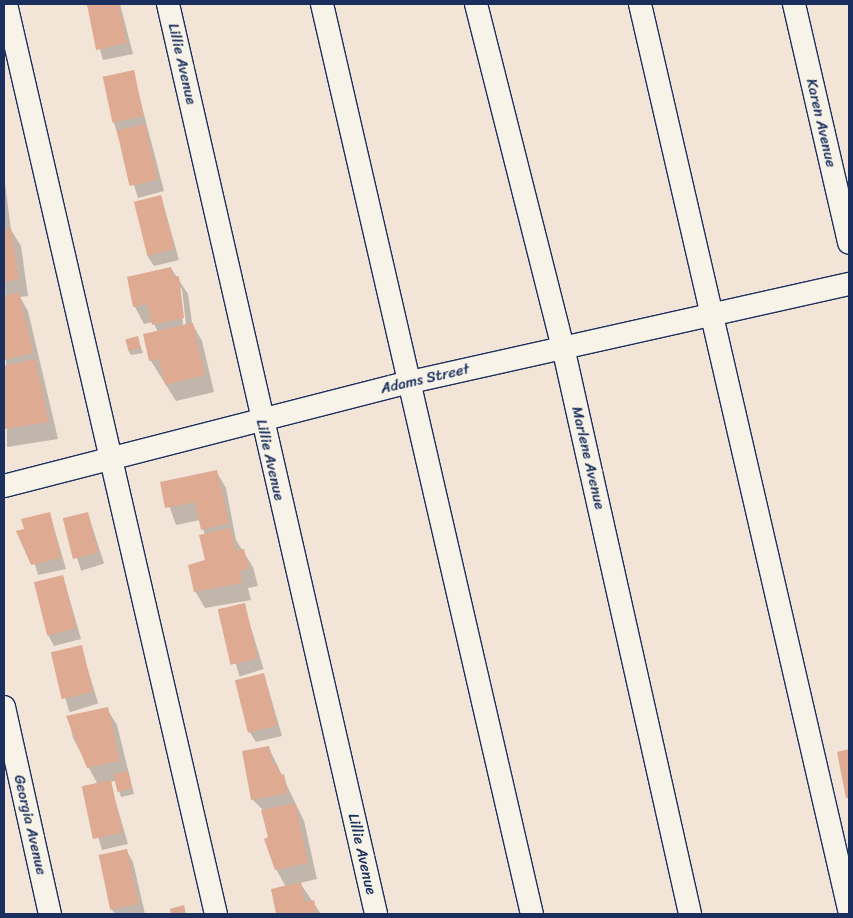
<!DOCTYPE html>
<html>
<head>
<meta charset="utf-8">
<style>
  body { margin:0 }
  #map { position:relative; width:853px; height:918px; overflow:hidden; background:#f2e4d7; font-family:Sriracha,sans-serif }
  div>[style] { position:absolute }
  .shadow>* { inset:0; background:#0003; transform-origin:0 0 }
  .building>* { inset:0; background:#deaa92; transform-origin:0 0 }
  .roads { filter:drop-shadow(1px 0 #1b2f5e) drop-shadow(-1px 0 #1b2f5e) drop-shadow(0 1px #1b2f5e) drop-shadow(0 -1px #1b2f5e) }
  .minor>* { height:22px; margin:-11px; padding:0 11px; transform-origin:11px; border-radius:11px; background:#f7f3e8 }
  span { translate:-50% -50%; white-space:nowrap; text-align:center; line-height:1.15; -webkit-text-stroke:5px #f7f3e8; paint-order:stroke }
  .street-label { font-size:15px; color:#1b2f5e }
  .frame { position:absolute; inset:0; border:5px solid #1b2f5e; pointer-events:none }
</style>
</head>
<body>
<div id="map">
  <div class="shadow">
    <div style="clip-path:polygon(120px 4px,133px 54px,103px 60px,87px 5px)"></div>
    <div style="clip-path:polygon(133px 72px,164px 191px,138px 198px,114px 123px)"></div>
    <div style="clip-path:polygon(4px 175px,11px 230px,21px 246px,28px 296px,20px 297px,28px 311px,58px 439px,7px 447px)"></div>
    <div style="clip-path:polygon(161px 196px,179px 260px,154px 266px,147px 255px)"></div>
    <div style="clip-path:polygon(evenodd,171px 268px,188px 294px,192px 323px,202px 341px,214px 392px,176px 401px,151px 361px,145px 335px,158px 332px,153px 322px,144px 324px,135px 307px,128px 277px,171px 268px,179px 287px,182px 289px,186px 324px,183px 325px,179px 287px)"></div>
    <div style="clip-path:polygon(137px 338px,143px 353px,131px 355px,128px 350px)"></div>
    <div style="clip-path:polygon(216px 471px,226px 488px,236px 540px,253px 567px,258px 586px,248px 588px,251px 600px,205px 608px,195px 591px,207px 561px,205px 535px,200px 520px,176px 525px,161px 483px)"></div>
    <div style="clip-path:polygon(50px 514px,66px 569px,38px 575px,25px 530px)"></div>
    <div style="left:88px;top:514px;width:52px;height:24px;rotate:72deg"></div>
    <div style="clip-path:polygon(63px 576px,81px 639px,54px 646px,48px 635px)"></div>
    <div style="left:244px;top:605px;width:67px;height:25px;rotate:73deg"></div>
    <div style="left:81px;top:647px;width:59px;height:30px;rotate:73deg"></div>
    <div style="clip-path:polygon(264px 674px,282px 736px,256px 742px,249px 731px)"></div>
    <div style="clip-path:polygon(107px 709px,117px 725px,134px 794px,121px 797px,116px 781px,110px 782px,128px 844px,102px 850px,84px 788px,98px 785px,73px 738px,68px 717px)"></div>
    <div style="clip-path:polygon(269px 748px,304px 821px,317px 879px,300px 883px,321px 914px,278px 914px,272px 890px,286px 887px,276px 869px,263px 810px,252px 799px)"></div>
    <div style="clip-path:polygon(849px 751px,849px 801px,838px 753px)"></div>
    <div style="clip-path:polygon(127px 851px,133px 862px,145px 914px,115px 914px,112px 910px,100px 856px)"></div>
  </div>
  <div class="building">
    <div style="clip-path:polygon(87px 4px,119px 4px,127px 43px,96px 50px)"></div>
    <div style="left:134px;top:70px;width:47px;height:32px;rotate:78deg"></div>
    <div style="left:145px;top:124px;width:57px;height:29px;rotate:77deg"></div>
    <div style="left:161px;top:195px;width:56px;height:28px;rotate:76deg"></div>
    <div style="clip-path:polygon(11px 228px,19px 279px,4px 282px,4px 230px)"></div>
    <div style="clip-path:polygon(171px 267px,173px 277px,179px 276px,184px 318px,152px 325px,147px 304px,133px 307px,127px 277px)"></div>
    <div style="clip-path:polygon(19px 292px,33px 353px,4px 360px,4px 296px)"></div>
    <div style="clip-path:polygon(193px 323px,205px 375px,165px 385px,159px 359px,149px 361px,143px 334px)"></div>
    <div style="left:138px;top:336px;width:12px;height:13px;rotate:76deg"></div>
    <div style="clip-path:polygon(35px 359px,49px 422px,4px 429px,4px 366px)"></div>
    <div style="clip-path:polygon(217px 470px,229px 523px,201px 530px,195px 502px,165px 508px,160px 482px)"></div>
    <div style="clip-path:polygon(50px 512px,61px 558px,31px 565px,16px 531px,24px 529px,21px 519px)"></div>
    <div style="left:88px;top:512px;width:42px;height:26px;rotate:76deg"></div>
    <div style="clip-path:polygon(230px 528px,236px 551px,244px 549px,249px 569px,240px 571px,242px 583px,194px 592px,188px 565px,205px 560px,199px 535px)"></div>
    <div style="left:63px;top:575px;width:55px;height:30px;rotate:76deg"></div>
    <div style="left:245px;top:603px;width:57px;height:28px;rotate:77deg"></div>
    <div style="left:82px;top:645px;width:48px;height:32px;rotate:77deg"></div>
    <div style="left:264px;top:673px;width:54px;height:30px;rotate:76deg"></div>
    <div style="clip-path:polygon(108px 707px,120px 761px,87px 768px,66px 716px)"></div>
    <div style="clip-path:polygon(269px 746px,273px 765px,277px 764px,280px 775px,284px 774px,288px 793px,251px 800px,242px 751px)"></div>
    <div style="clip-path:polygon(849px 749px,849px 798px,846px 798px,837px 752px)"></div>
    <div style="left:128px;top:771px;width:18px;height:15px;rotate:77deg"></div>
    <div style="left:111px;top:780px;width:54px;height:30px;rotate:78deg"></div>
    <div style="clip-path:polygon(295px 803px,308px 863px,275px 870px,264px 839px,268px 837px,261px 810px)"></div>
    <div style="left:127px;top:849px;width:56px;height:29px;rotate:78deg"></div>
    <div style="clip-path:polygon(301px 882px,305px 902px,314px 900px,317px 914px,276px 914px,271px 889px)"></div>
    <div style="clip-path:polygon(184px 905px,186px 914px,171px 914px,170px 909px)"></div>
  </div>
  <div class="roads">
    <div class="minor">
      <div style="left:6px;top:4px;width:934px;rotate:77.01deg"></div>
      <div style="left:168px;top:4px;width:933px;rotate:77.12deg"></div>
      <div style="left:322px;top:4px;width:934px;rotate:77.01deg"></div>
      <div style="left:476px;top:4px;width:354px;rotate:75.8deg"></div>
      <div style="left:563px;top:347px;width:581px;rotate:77.37deg"></div>
      <div style="left:640px;top:4px;width:929px;rotate:77deg"></div>
      <div style="left:794px;top:4px;width:245px;rotate:77deg"></div>
      <div style="left:4px;top:486px;width:419px;rotate:-14.4deg"></div>
      <div style="left:410px;top:382px;width:450px;rotate:-12.6deg"></div>
      <div style="left:4px;top:707px;width:212px;rotate:77.5deg"></div>
    </div>
  </div>
  <div class="street-label">
    <span style="left:182px;top:64px;rotate:77deg">Lillie Avenue</span>
    <span style="left:821px;top:123px;rotate:77deg">Karen Avenue</span>
    <span style="left:425px;top:379px;rotate:-13deg">Adams Street</span>
    <span style="left:588px;top:458px;rotate:77deg">Marlene Avenue</span>
    <span style="left:270px;top:460px;rotate:77deg">Lillie Avenue</span>
    <span style="left:30px;top:825px;rotate:77deg">Georgia Avenue</span>
    <span style="left:362px;top:854px;rotate:77deg">Lillie Avenue</span>
  </div>
  <div class="frame"></div>
</div>
</body>
</html>
